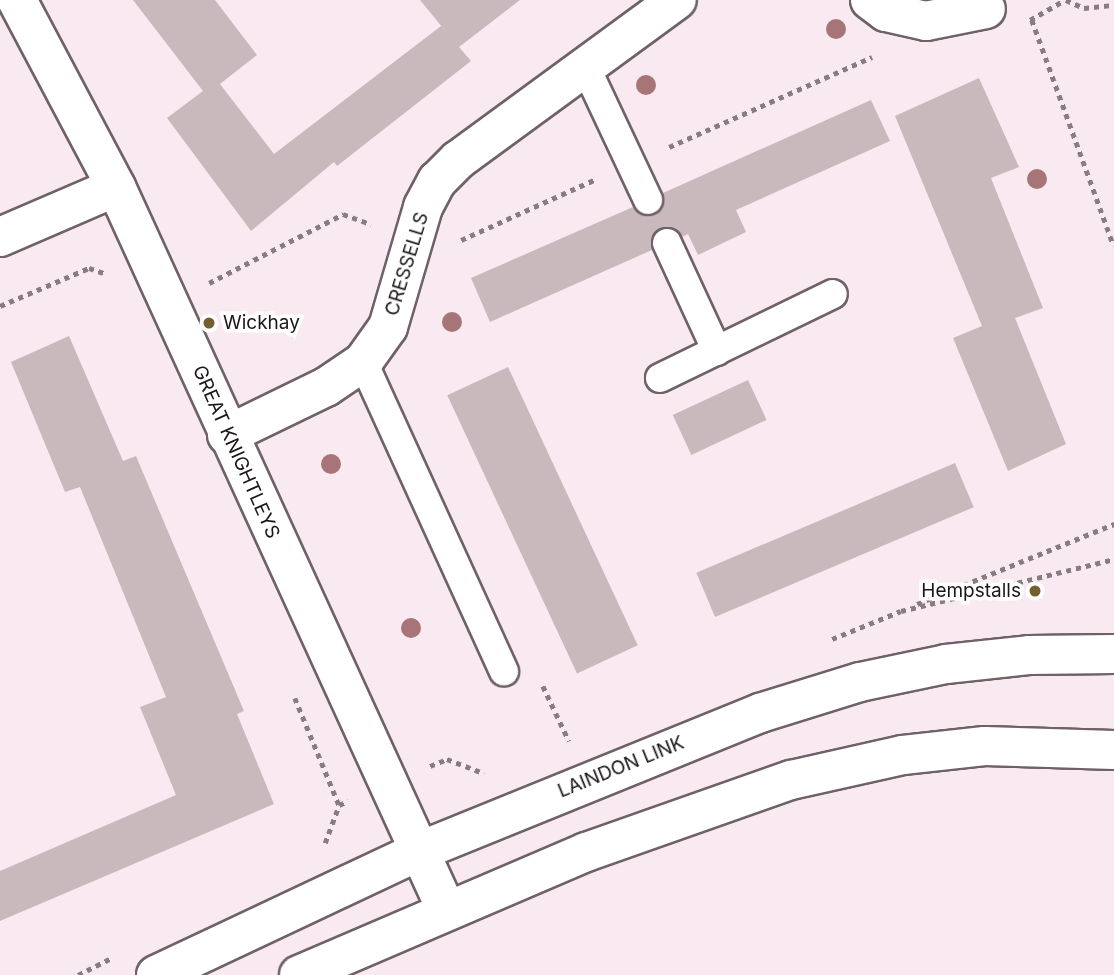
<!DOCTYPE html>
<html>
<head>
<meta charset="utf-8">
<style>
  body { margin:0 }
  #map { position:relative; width:1114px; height:975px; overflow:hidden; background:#f9eaf2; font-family:Inter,sans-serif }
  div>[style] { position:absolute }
  .building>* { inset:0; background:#c9b9bc; transform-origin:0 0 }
  .path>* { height:4.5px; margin-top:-2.25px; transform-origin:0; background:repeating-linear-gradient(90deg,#867c82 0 5px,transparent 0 10px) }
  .roads { filter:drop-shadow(2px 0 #6e6168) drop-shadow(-2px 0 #6e6168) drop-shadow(0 2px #6e6168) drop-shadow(0 -2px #6e6168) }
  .lane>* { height:28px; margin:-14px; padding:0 14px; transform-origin:14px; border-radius:14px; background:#fff }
  .street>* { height:38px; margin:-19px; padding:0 19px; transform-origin:19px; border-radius:19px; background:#fff }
  .secondary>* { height:38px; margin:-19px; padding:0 19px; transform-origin:19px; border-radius:19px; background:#fff }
  .trees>* { width:20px; height:20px; margin:-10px; border-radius:50%; background:#a77478 }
  .dots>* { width:19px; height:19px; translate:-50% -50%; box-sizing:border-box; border:4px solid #fff; border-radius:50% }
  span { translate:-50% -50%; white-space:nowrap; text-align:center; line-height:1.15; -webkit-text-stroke:7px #fff; paint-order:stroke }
  .street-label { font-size:19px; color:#1b1619 }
  .poi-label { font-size:19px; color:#1b1619 }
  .left { translate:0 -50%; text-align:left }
  .right { translate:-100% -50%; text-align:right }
</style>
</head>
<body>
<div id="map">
  <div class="building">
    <div style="clip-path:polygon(133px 0,215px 0,257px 55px,220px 84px,274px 154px,441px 26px,451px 38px,420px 0,520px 0,459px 47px,471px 61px,337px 166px,334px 162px,251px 231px,167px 118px,203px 91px)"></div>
    <div style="clip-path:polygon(979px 78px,1019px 167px,991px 178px,1043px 308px,1015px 318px,1066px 444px,1008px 471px,953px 338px,982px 326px,895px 116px)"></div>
    <div style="clip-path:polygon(871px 100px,890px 141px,736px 210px,746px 232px,698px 255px,688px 234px,682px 237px,676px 229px,661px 228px,653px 234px,652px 250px,490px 322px,471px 278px,633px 207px,639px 214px,654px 215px,662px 209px,663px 193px)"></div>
    <div style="clip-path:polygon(69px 336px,123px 461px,136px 456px,244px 711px,237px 714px,274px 804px,0 921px,0 871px,176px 795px,140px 707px,166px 697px,80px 487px,65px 492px,11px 362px)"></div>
    <div style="left:508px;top:367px;width:307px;height:67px;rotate:65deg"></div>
    <div style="left:748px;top:380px;width:44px;height:83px;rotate:65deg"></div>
    <div style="left:955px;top:463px;width:48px;height:281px;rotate:67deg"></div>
  </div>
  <div class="path">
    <div style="left:1066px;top:0;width:20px;rotate:24deg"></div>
    <div style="left:1084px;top:8px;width:30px;rotate:-6deg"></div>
    <div style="left:1030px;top:20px;width:39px;rotate:-30deg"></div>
    <div style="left:1032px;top:20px;width:240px;rotate:70.1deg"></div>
    <div style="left:669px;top:147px;width:222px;rotate:-23.9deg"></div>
    <div style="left:461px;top:240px;width:146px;rotate:-24.3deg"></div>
    <div style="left:209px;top:283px;width:151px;rotate:-27.2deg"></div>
    <div style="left:343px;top:214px;width:30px;rotate:20deg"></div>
    <div style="left:0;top:306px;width:97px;rotate:-23.1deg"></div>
    <div style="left:89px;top:268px;width:18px;rotate:19deg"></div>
    <div style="left:917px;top:604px;width:213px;rotate:-22.1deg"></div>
    <div style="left:832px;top:639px;width:74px;rotate:-22.1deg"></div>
    <div style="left:901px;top:611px;width:219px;rotate:-13.7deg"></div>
    <div style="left:543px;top:686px;width:61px;rotate:64.7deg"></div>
    <div style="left:295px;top:698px;width:116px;rotate:67.6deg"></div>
    <div style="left:430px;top:766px;width:18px;rotate:-22deg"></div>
    <div style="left:447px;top:759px;width:40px;rotate:21deg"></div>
    <div style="left:325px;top:843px;width:40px;rotate:-69.8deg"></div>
    <div style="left:339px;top:805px;width:10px;rotate:-24deg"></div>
    <div style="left:78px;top:975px;width:39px;rotate:-27deg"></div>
  </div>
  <div class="roads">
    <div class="lane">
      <div style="left:585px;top:66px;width:148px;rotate:64.8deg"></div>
      <div style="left:667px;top:243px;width:119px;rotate:65.2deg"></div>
      <div style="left:363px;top:362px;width:340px;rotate:65.5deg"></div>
      <div style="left:660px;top:378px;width:192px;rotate:-25.9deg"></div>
    </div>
    <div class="street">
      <div style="left:870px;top:0;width:20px;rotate:37deg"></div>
      <div style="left:886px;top:12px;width:41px;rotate:12.7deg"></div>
      <div style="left:926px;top:21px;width:61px;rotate:-11.3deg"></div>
      <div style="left:0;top:237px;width:126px;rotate:-23.3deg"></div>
      <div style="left:227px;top:435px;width:110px;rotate:-25.9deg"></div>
      <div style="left:326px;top:387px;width:45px;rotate:-34deg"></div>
      <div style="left:363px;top:362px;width:43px;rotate:-54.5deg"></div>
      <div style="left:388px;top:327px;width:125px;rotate:-73.7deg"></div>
      <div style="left:423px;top:207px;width:30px;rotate:-62deg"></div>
      <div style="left:437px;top:181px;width:30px;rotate:-45deg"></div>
      <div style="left:458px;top:160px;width:271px;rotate:-36.2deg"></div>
    </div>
    <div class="secondary">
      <div style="left:17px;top:0;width:212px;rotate:62.1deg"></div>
      <div style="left:116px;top:187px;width:794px;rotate:65.44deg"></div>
      <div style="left:156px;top:975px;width:292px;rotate:-25.2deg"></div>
      <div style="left:420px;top:851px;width:367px;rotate:-22.1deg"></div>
      <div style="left:760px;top:713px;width:105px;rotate:-17.2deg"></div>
      <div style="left:860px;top:682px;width:88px;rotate:-11.8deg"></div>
      <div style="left:946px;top:664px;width:83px;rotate:-6.2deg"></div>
      <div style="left:1029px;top:655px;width:85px;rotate:-0.7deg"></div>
      <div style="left:299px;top:975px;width:312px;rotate:-23.2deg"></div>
      <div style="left:586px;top:852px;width:217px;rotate:-19.4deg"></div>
      <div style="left:791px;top:780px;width:115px;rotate:-12.6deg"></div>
      <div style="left:903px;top:755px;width:82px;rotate:-6.3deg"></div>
      <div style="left:985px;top:746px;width:129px;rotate:1.8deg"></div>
    </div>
  </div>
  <div class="trees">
    <div style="left:836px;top:29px"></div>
    <div style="left:646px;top:85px"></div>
    <div style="left:1037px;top:179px"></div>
    <div style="left:452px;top:322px"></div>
    <div style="left:331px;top:464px"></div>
    <div style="left:411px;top:628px"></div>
  </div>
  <div class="dots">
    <div style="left:209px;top:323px;background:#73602f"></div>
    <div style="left:1035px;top:591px;background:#73602f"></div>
  </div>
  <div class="street-label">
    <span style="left:407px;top:264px;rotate:-73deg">CRESSELLS</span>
    <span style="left:236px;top:452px;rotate:66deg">GREAT KNIGHTLEYS</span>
    <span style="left:621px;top:767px;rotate:-22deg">LAINDON LINK</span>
  </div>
  <div class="poi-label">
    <span class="left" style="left:223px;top:323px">Wickhay</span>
    <span class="right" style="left:1021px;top:591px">Hempstalls</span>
  </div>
</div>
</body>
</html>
